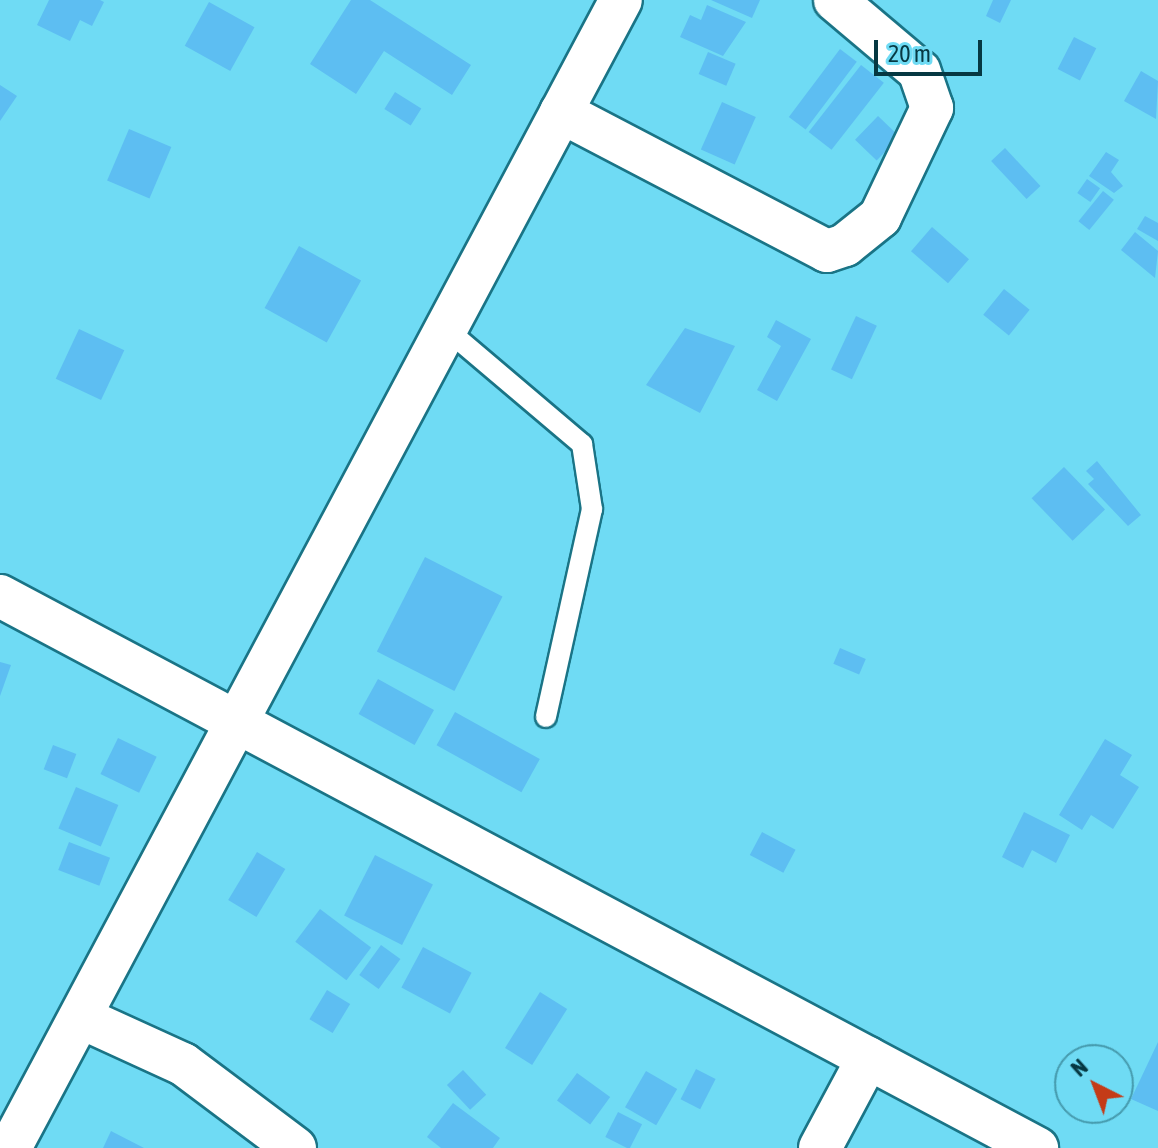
<!DOCTYPE html>
<html>
<head>
<meta charset="utf-8">
<style>
  body { margin:0 }
  #map { position:relative; width:1158px; height:1148px; overflow:hidden; background:#6fdbf4; font-family:"Asap Condensed",sans-serif }
  div>[style] { position:absolute }
  .building>* { inset:0; background:#5dbef2; transform-origin:0 0 }
  .roads { filter:drop-shadow(2px 0 #1a7486) drop-shadow(-2px 0 #1a7486) drop-shadow(0 2px #1a7486) drop-shadow(0 -2px #1a7486) }
  .lane>* { height:20px; margin:-10px; padding:0 10px; transform-origin:10px; border-radius:10px; background:#fff }
  .street>* { height:42px; margin:-21px; padding:0 21px; transform-origin:21px; border-radius:21px; background:#fff }
  span { translate:-50% -50%; white-space:nowrap; text-align:center; line-height:1.15; -webkit-text-stroke:6px #6fdbf4; paint-order:stroke }
  .north { position:absolute; left:1054px; top:1044px; width:80px; height:80px; box-sizing:border-box; background:#6fdbf4; border:2px solid #459aad; border-radius:50%; rotate:318deg; font-size:22px; font-weight:700; line-height:32px; text-align:center; color:#063842 }
  .north::after { content:''; display:block; margin:auto; width:28px; height:36px; background:#c43b17; clip-path:polygon(50% 0,100% 100%,50% 72%,0 100%) }
  .scale { position:absolute; left:874px; top:40px; width:108px; height:36px; box-sizing:border-box; border:4px solid #063842; border-top:0; padding-left:10px; font-size:24px; line-height:28px; white-space:nowrap; color:#063842; -webkit-text-stroke:6px #6fdbf4; paint-order:stroke }
</style>
</head>
<body>
<div id="map">
  <div class="building">
    <div style="clip-path:polygon(49px 0,100px 0,104px 2px,92px 26px,80px 20px,70px 41px,37px 25px)"></div>
    <div style="clip-path:polygon(351px 0,370px 0,471px 65px,452px 95px,384px 51px,356px 94px,310px 64px)"></div>
    <div style="clip-path:polygon(711px 0,760px 0,752px 18px)"></div>
    <div style="clip-path:polygon(993px 0,1011px 0,1000px 23px,986px 16px)"></div>
    <div style="left:209px;top:2px;width:52px;height:50px;rotate:29deg"></div>
    <div style="clip-path:polygon(707px 5px,746px 22px,723px 56px,680px 37px,690px 15px,701px 20px)"></div>
    <div style="left:1074px;top:37px;width:25px;height:36px;rotate:27deg"></div>
    <div style="left:840px;top:49px;width:21px;height:85px;rotate:37deg"></div>
    <div style="left:708px;top:52px;width:30px;height:24px;rotate:23deg"></div>
    <div style="left:861px;top:65px;width:29px;height:85px;rotate:38deg"></div>
    <div style="clip-path:polygon(1141px 71px,1158px 81px,1156px 119px,1124px 101px)"></div>
    <div style="clip-path:polygon(0 85px,17px 96px,0 121px)"></div>
    <div style="left:395px;top:92px;width:31px;height:20px;rotate:32deg"></div>
    <div style="left:722px;top:102px;width:37px;height:52px;rotate:24deg"></div>
    <div style="left:878px;top:116px;width:30px;height:33px;rotate:44deg"></div>
    <div style="left:129px;top:129px;width:46px;height:56px;rotate:23deg"></div>
    <div style="left:1005px;top:148px;width:52px;height:19px;rotate:47deg"></div>
    <div style="clip-path:polygon(1106px 152px,1119px 160px,1111px 172px,1123px 186px,1114px 193px,1089px 176px)"></div>
    <div style="left:1087px;top:179px;width:16px;height:17px;rotate:35deg"></div>
    <div style="left:1103px;top:191px;width:14px;height:39px;rotate:39deg"></div>
    <div style="clip-path:polygon(1145px 216px,1158px 223px,1158px 241px,1137px 229px)"></div>
    <div style="left:932px;top:227px;width:49px;height:32px;rotate:41deg"></div>
    <div style="clip-path:polygon(1135px 232px,1158px 251px,1155px 278px,1121px 250px)"></div>
    <div style="left:299px;top:246px;width:71px;height:71px;rotate:29deg"></div>
    <div style="left:1004px;top:289px;width:33px;height:33px;rotate:39deg"></div>
    <div style="left:856px;top:316px;width:23px;height:59px;rotate:25deg"></div>
    <div style="clip-path:polygon(776px 320px,811px 339px,777px 401px,757px 390px,781px 346px,767px 337px)"></div>
    <div style="clip-path:polygon(685px 328px,735px 346px,700px 413px,646px 385px)"></div>
    <div style="left:79px;top:329px;width:50px;height:55px;rotate:25deg"></div>
    <div style="clip-path:polygon(1097px 461px,1141px 515px,1128px 526px,1088px 484px,1094px 479px,1086px 471px)"></div>
    <div style="left:1064px;top:467px;width:59px;height:45px;rotate:46deg"></div>
    <div style="left:425px;top:557px;width:87px;height:106px;rotate:27deg"></div>
    <div style="left:840px;top:648px;width:28px;height:17px;rotate:23deg"></div>
    <div style="clip-path:polygon(0 662px,11px 665px,0 696px)"></div>
    <div style="left:378px;top:679px;width:64px;height:40px;rotate:29deg"></div>
    <div style="left:455px;top:712px;width:97px;height:38px;rotate:29deg"></div>
    <div style="left:118px;top:738px;width:43px;height:40px;rotate:26deg"></div>
    <div style="clip-path:polygon(1105px 739px,1132px 755px,1120px 775px,1139px 787px,1113px 829px,1091px 815px,1082px 830px,1059px 815px)"></div>
    <div style="left:53px;top:745px;width:25px;height:26px;rotate:21deg"></div>
    <div style="left:76px;top:787px;width:46px;height:45px;rotate:23deg"></div>
    <div style="clip-path:polygon(1024px 812px,1070px 835px,1056px 863px,1032px 850px,1023px 868px,1002px 857px)"></div>
    <div style="left:762px;top:832px;width:38px;height:26px;rotate:28deg"></div>
    <div style="left:69px;top:842px;width:44px;height:30px;rotate:21deg"></div>
    <div style="left:257px;top:852px;width:33px;height:56px;rotate:31deg"></div>
    <div style="left:375px;top:855px;width:65px;height:68px;rotate:27deg"></div>
    <div style="left:320px;top:909px;width:64px;height:41px;rotate:37deg"></div>
    <div style="left:381px;top:945px;width:24px;height:37px;rotate:36deg"></div>
    <div style="left:423px;top:947px;width:55px;height:46px;rotate:28deg"></div>
    <div style="left:327px;top:990px;width:27px;height:34px;rotate:31deg"></div>
    <div style="left:540px;top:992px;width:32px;height:66px;rotate:32deg"></div>
    <div style="clip-path:polygon(1158px 1042px,1158px 1111px,1131px 1099px)"></div>
    <div style="left:696px;top:1069px;width:22px;height:34px;rotate:27deg"></div>
    <div style="left:463px;top:1070px;width:34px;height:22px;rotate:47deg"></div>
    <div style="left:646px;top:1071px;width:36px;height:42px;rotate:30deg"></div>
    <div style="left:577px;top:1073px;width:41px;height:34px;rotate:36deg"></div>
    <div style="clip-path:polygon(453px 1103px,500px 1138px,493px 1148px,441px 1148px,427px 1137px)"></div>
    <div style="left:618px;top:1112px;width:27px;height:28px;rotate:27deg"></div>
    <div style="clip-path:polygon(111px 1131px,144px 1148px,103px 1148px)"></div>
  </div>
  <div class="roads">
    <div class="lane">
      <div style="left:445px;top:328px;width:180px;rotate:40.3deg"></div>
      <div style="left:582px;top:444px;width:66px;rotate:81.3deg"></div>
      <div style="left:592px;top:509px;width:213px;rotate:102.5deg"></div>
    </div>
    <div class="street">
      <div style="left:561px;top:112px;width:300px;rotate:27.6deg"></div>
      <div style="left:827px;top:251px;width:19px;rotate:-18deg"></div>
      <div style="left:845px;top:245px;width:45px;rotate:-38.7deg"></div>
      <div style="left:880px;top:217px;width:121px;rotate:-64.5deg"></div>
      <div style="left:932px;top:108px;width:39px;rotate:-109deg"></div>
      <div style="left:919px;top:71px;width:110px;rotate:-139.8deg"></div>
      <div style="left:0;top:596px;width:1175px;rotate:28.03deg"></div>
      <div style="left:82px;top:1018px;width:111px;rotate:24.5deg"></div>
      <div style="left:183px;top:1064px;width:140px;rotate:36.9deg"></div>
      <div style="left:10px;top:1148px;width:1300px;rotate:-61.98deg"></div>
      <div style="left:820px;top:1148px;width:102px;rotate:-61.9deg"></div>
    </div>
  </div>
  <div class="north">N</div>
  <div class="scale">20 m</div>
</div>
</body>
</html>
